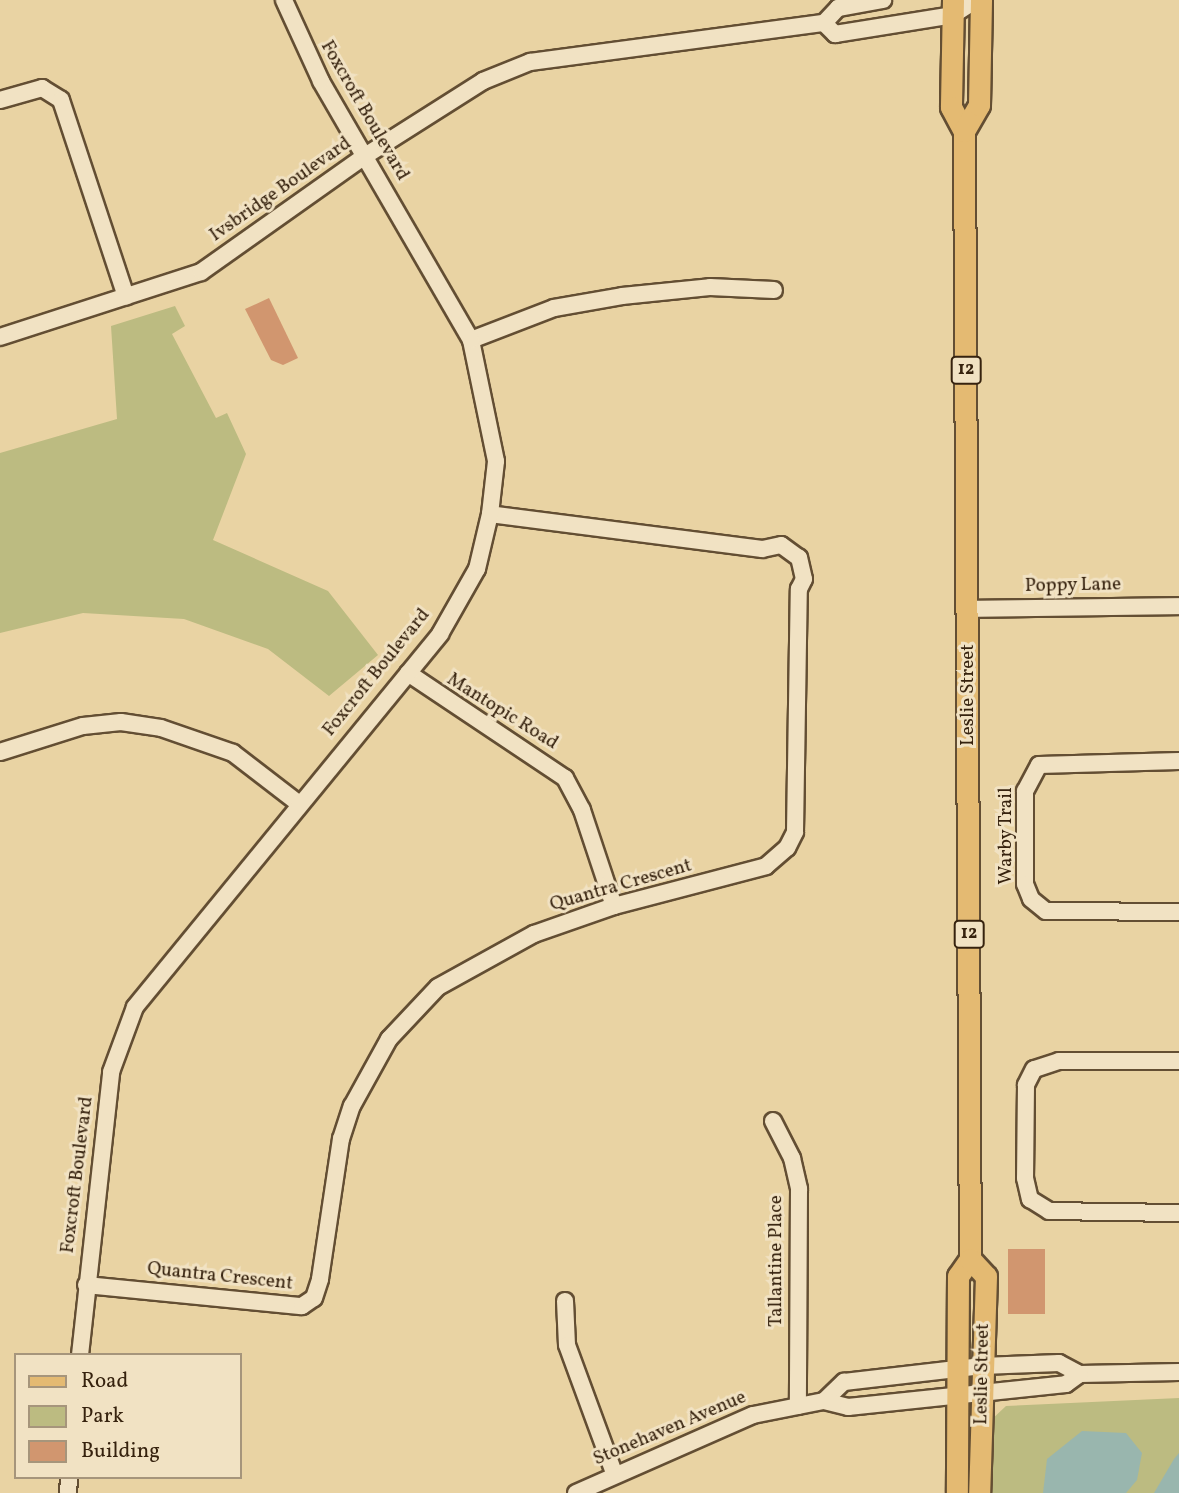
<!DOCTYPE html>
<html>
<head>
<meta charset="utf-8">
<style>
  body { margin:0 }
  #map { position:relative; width:1179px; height:1493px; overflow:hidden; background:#e9d3a3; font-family:Vollkorn,serif }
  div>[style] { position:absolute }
  .green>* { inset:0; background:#bcbb81 }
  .water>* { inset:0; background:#99b6ae }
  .building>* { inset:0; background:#d1966f; transform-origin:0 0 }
  .roads { filter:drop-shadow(2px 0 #634e33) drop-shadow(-2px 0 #634e33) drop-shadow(0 2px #634e33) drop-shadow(0 -2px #634e33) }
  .minor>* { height:16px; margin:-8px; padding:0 8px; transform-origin:8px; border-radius:8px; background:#f1e2c3 }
  .major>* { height:21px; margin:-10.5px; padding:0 10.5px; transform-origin:10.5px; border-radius:10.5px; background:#e4ba72 }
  span { translate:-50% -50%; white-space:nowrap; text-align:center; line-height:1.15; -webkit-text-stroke:6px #f1e2c3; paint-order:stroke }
  .shield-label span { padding:2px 5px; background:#f1e2c3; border:2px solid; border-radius:5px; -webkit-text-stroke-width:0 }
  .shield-label { font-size:18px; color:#36220e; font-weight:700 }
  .street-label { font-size:19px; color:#36220e }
  .legend { position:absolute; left:14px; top:1353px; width:228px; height:126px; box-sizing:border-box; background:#f1e2c3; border:2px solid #a6957b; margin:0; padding:9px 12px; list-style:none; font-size:21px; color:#36220e }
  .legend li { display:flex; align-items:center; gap:14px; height:35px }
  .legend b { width:35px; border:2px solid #a6957b }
</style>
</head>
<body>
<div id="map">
  <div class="green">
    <div style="clip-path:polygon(175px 306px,185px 326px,172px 334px,216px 418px,227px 413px,246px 454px,213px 540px,328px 591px,378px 655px,329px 696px,268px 649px,184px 619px,83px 613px,0 633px,0 453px,117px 419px,111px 326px)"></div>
    <div style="clip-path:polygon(1179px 1398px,1179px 1493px,990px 1493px,988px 1423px,1006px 1406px)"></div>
  </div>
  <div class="water">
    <div style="clip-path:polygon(1082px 1431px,1126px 1433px,1142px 1453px,1137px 1480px,1126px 1493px,1043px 1493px,1047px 1459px)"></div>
    <div style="clip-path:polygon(1179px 1453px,1179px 1493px,1154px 1493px,1174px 1459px)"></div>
  </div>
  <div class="building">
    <div style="clip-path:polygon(269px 298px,298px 358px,283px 365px,271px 360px,245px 309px)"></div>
    <div style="left:1008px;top:1249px;width:37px;height:65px"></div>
  </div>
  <div class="roads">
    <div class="minor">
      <div style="left:824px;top:23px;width:16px;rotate:45deg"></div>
      <div style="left:835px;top:34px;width:120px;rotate:-9.1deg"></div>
      <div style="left:953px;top:15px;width:27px;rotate:-33deg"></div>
      <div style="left:0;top:100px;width:44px;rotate:-15.9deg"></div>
      <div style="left:42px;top:88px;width:22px;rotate:32deg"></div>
      <div style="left:61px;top:100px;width:207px;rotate:71.7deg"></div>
      <div style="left:0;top:337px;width:211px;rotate:-17.9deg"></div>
      <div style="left:201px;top:272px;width:201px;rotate:-35.3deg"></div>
      <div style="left:365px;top:156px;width:140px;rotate:-32.4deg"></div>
      <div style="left:483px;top:81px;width:51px;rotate:-22deg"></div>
      <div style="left:530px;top:62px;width:297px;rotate:-7.6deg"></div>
      <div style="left:824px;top:23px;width:21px;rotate:-47deg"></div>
      <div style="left:838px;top:8px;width:46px;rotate:-10.1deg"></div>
      <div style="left:471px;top:340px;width:89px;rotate:-21.1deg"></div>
      <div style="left:554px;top:308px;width:69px;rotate:-10deg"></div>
      <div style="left:622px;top:296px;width:88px;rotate:-5.8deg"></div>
      <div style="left:710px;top:287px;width:64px;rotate:2.7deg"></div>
      <div style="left:968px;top:609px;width:211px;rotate:-0.8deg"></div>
      <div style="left:408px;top:673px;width:189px;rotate:33.8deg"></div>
      <div style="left:565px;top:778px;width:36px;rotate:62deg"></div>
      <div style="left:582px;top:810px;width:101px;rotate:71.6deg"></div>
      <div style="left:0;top:752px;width:87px;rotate:-17.4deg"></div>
      <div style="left:83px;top:726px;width:38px;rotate:-6deg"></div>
      <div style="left:121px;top:722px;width:40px;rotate:8.5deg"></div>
      <div style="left:161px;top:728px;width:76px;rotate:19.1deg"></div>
      <div style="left:233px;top:753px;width:82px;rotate:37.6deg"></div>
      <div style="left:1179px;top:761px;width:140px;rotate:178.4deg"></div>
      <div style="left:1039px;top:765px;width:30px;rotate:118deg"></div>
      <div style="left:1025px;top:791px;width:93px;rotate:90deg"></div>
      <div style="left:1025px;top:884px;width:16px;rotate:68deg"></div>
      <div style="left:1031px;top:899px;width:19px;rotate:39deg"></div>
      <div style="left:1046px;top:911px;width:133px;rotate:0.4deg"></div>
      <div style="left:1179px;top:1061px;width:120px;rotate:180deg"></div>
      <div style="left:1059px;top:1061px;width:26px;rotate:162deg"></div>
      <div style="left:1034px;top:1069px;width:18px;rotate:117deg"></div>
      <div style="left:1026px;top:1085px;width:93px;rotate:90.6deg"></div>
      <div style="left:1025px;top:1178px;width:22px;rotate:77deg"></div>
      <div style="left:1030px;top:1199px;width:22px;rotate:32deg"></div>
      <div style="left:1049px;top:1211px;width:130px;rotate:0.9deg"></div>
      <div style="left:773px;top:1121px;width:42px;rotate:62.8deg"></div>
      <div style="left:792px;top:1158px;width:32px;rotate:77deg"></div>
      <div style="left:799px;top:1189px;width:217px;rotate:90.3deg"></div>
      <div style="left:86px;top:1285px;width:217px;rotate:5.6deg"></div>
      <div style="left:302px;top:1306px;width:14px;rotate:-34deg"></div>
      <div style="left:314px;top:1298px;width:20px;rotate:-72deg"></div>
      <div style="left:320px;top:1279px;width:142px;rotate:-81.5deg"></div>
      <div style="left:341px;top:1139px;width:35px;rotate:-72deg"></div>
      <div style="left:352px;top:1106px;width:77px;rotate:-61.1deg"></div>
      <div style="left:389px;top:1039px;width:71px;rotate:-46.7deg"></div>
      <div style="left:438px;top:987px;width:110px;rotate:-28.9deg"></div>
      <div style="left:534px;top:934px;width:85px;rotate:-19.3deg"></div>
      <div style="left:614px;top:906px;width:157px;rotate:-14.7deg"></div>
      <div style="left:766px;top:866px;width:28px;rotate:-41deg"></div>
      <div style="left:787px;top:848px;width:18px;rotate:-63deg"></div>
      <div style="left:795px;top:832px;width:243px;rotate:-89.1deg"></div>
      <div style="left:799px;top:589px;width:11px;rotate:-63deg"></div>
      <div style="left:804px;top:579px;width:22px;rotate:-103deg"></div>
      <div style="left:799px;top:558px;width:22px;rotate:-144deg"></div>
      <div style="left:781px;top:545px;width:19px;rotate:168deg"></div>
      <div style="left:762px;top:549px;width:274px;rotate:-172.7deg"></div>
      <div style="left:565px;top:1301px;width:44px;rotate:87.4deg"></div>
      <div style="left:567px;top:1345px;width:136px;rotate:69.8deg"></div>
      <div style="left:80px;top:1355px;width:285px;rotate:-83.7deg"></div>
      <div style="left:111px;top:1072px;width:69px;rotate:-69.7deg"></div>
      <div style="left:135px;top:1007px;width:482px;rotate:-50.7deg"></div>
      <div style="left:440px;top:634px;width:75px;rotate:-60.4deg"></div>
      <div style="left:477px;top:569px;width:57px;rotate:-76.7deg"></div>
      <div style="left:490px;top:514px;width:53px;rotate:-83.5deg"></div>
      <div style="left:496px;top:461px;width:124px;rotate:-101.7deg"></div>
      <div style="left:471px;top:340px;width:299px;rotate:-120.1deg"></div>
      <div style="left:321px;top:81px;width:89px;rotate:-114.6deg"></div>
      <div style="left:824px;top:1401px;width:28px;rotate:-44deg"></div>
      <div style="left:844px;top:1382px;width:139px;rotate:-6.6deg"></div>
      <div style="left:982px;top:1366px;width:77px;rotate:-2.2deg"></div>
      <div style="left:1059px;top:1363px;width:24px;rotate:28deg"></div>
      <div style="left:1080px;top:1374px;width:99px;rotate:-1.2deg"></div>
      <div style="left:68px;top:1493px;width:16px;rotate:-86deg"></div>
      <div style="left:576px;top:1493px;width:193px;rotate:-23.8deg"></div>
      <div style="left:753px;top:1415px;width:72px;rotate:-11.2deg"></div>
      <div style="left:824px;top:1401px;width:25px;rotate:14deg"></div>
      <div style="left:848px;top:1407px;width:219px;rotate:-6deg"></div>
      <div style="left:1066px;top:1384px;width:17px;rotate:-36deg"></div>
    </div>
    <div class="major">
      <div style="left:953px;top:0;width:107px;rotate:91.1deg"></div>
      <div style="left:951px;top:107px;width:27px;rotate:62deg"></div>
      <div style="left:964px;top:131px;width:1128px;rotate:89.7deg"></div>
      <div style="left:970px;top:1259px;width:21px;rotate:125deg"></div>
      <div style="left:958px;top:1276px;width:217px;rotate:90.3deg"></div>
      <div style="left:964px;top:131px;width:30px;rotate:-60deg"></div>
      <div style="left:979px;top:105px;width:105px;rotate:-88.9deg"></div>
      <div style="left:970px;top:1259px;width:23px;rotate:47deg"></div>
      <div style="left:986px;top:1276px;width:217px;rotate:91.8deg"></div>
    </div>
  </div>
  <div class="shield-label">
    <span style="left:966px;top:370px">12</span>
    <span style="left:969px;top:934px">12</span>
  </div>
  <div class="street-label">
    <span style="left:364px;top:111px;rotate:60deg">Foxcroft Boulevard</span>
    <span style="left:281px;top:190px;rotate:-35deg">Ivsbridge Boulevard</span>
    <span style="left:1073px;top:586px;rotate:-1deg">Poppy Lane</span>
    <span style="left:377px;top:673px;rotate:-51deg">Foxcroft Boulevard</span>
    <span style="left:969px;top:695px;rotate:-90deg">Leslie Street</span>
    <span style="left:502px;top:712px;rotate:32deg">Mantopic Road</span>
    <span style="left:1007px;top:836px;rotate:-90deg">Warby Trail</span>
    <span style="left:621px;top:886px;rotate:-16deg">Quantra Crescent</span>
    <span style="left:78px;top:1175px;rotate:-83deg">Foxcroft Boulevard</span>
    <span style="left:777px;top:1261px;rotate:-90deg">Tallantine Place</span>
    <span style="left:220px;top:1277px;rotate:6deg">Quantra Crescent</span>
    <span style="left:983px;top:1374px;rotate:-89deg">Leslie Street</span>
    <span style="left:670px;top:1429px;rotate:-23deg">Stonehaven Avenue</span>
  </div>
  <ul class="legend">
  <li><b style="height:9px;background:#e4ba72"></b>Road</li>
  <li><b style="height:19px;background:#bcbb81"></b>Park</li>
  <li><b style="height:19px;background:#d1966f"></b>Building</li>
  </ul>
</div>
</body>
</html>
